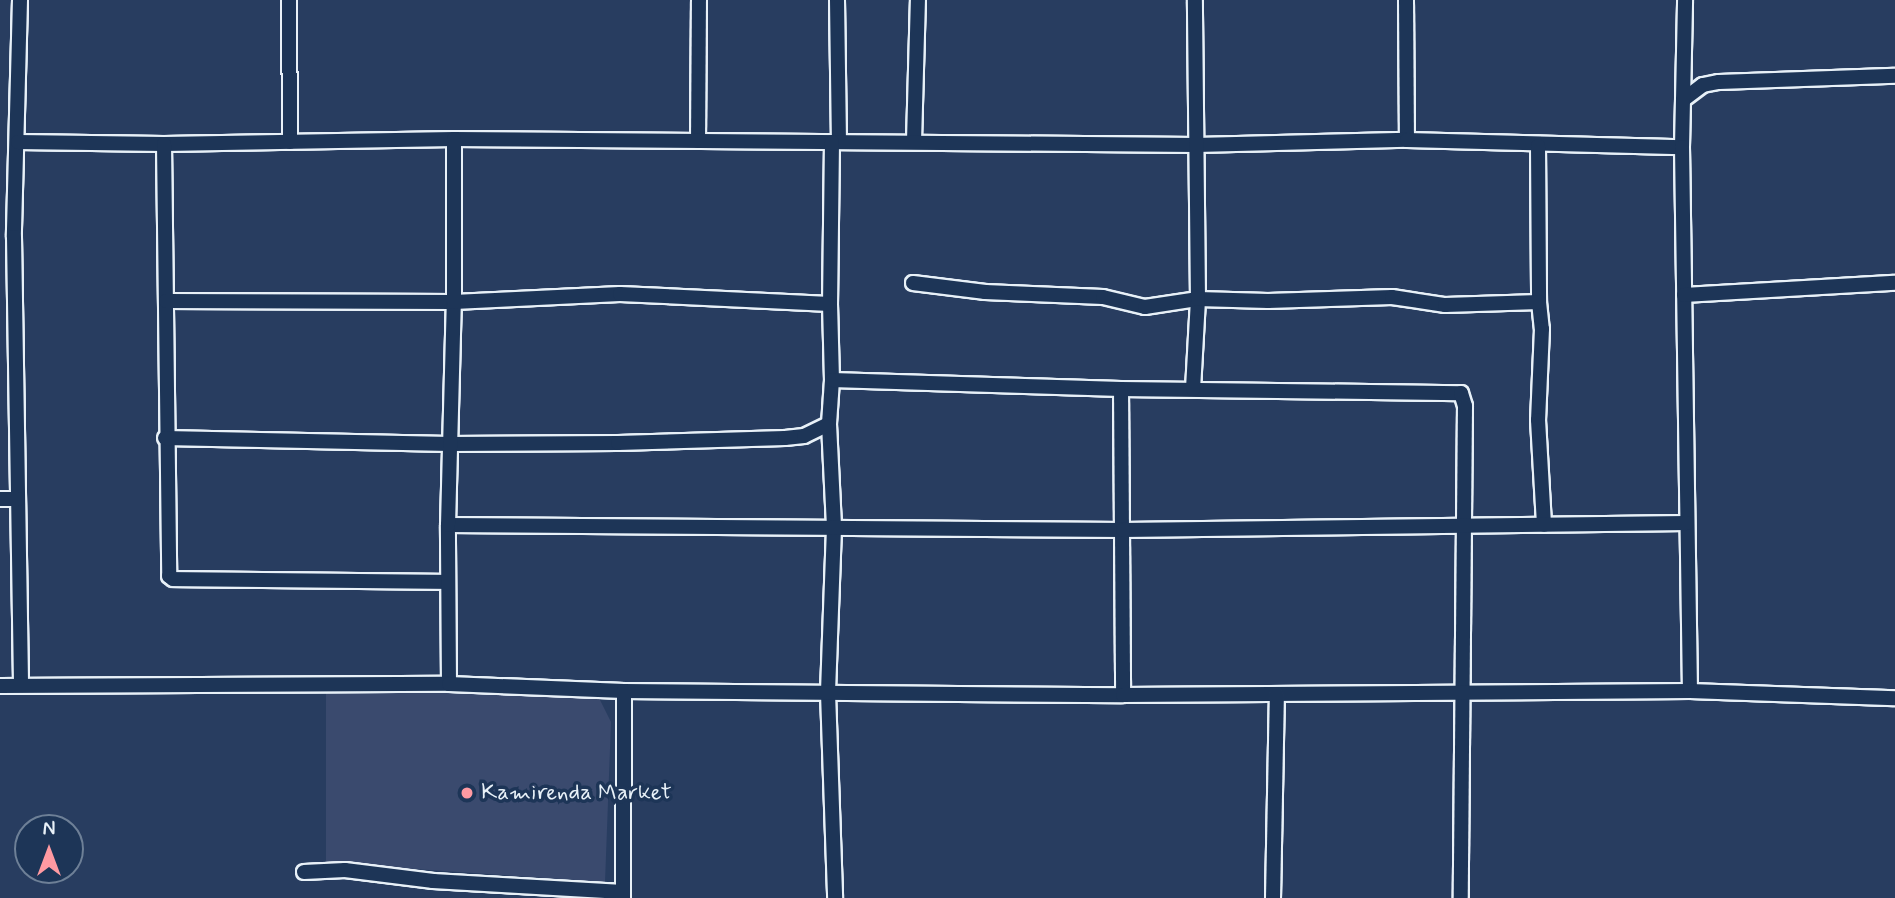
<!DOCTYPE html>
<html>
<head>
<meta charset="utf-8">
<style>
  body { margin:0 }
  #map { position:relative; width:1895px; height:898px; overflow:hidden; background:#283d60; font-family:Mynerve,sans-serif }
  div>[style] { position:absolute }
  .built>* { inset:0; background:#3a4a6e }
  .roads { filter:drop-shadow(2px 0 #e8f1f8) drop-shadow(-2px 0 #e8f1f8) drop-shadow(0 2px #e8f1f8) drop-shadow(0 -2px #e8f1f8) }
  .street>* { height:14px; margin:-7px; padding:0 7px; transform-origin:7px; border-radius:7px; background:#1d3557 }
  .dots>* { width:19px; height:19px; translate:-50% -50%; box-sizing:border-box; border:4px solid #1d3557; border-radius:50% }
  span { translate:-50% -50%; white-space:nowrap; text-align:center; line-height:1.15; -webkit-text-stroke:7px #1d3557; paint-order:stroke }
  .poi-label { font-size:23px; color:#e8f1f8 }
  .left { translate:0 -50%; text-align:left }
  .north { position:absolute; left:14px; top:814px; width:70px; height:70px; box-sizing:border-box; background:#1d3557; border:2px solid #6e8097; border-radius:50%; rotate:0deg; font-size:19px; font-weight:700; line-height:28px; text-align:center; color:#e8f1f8 }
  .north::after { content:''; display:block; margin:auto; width:24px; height:32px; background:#ff9aa2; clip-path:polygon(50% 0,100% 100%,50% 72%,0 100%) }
</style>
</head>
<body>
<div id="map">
  <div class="built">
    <div style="clip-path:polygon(326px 688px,590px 694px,600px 700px,611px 722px,605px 882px,326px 863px)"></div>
  </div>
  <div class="roads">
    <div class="street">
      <div style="left:20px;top:0;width:237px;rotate:91.5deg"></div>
      <div style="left:14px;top:237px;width:447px;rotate:89.1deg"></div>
      <div style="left:289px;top:0;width:142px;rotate:89.6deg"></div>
      <div style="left:837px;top:0;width:142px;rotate:89.2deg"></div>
      <div style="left:1406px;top:0;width:140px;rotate:89.6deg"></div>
      <div style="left:1683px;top:100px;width:25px;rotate:-37deg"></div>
      <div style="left:1703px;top:85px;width:16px;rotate:-11deg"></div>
      <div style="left:1719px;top:82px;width:176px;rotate:-2deg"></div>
      <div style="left:698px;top:141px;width:141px;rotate:-89.6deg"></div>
      <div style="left:914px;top:141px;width:141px;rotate:-88.4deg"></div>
      <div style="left:18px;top:142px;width:146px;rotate:0.8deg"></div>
      <div style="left:164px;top:144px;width:290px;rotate:-1deg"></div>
      <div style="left:454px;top:139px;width:742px;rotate:0.46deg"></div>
      <div style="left:1196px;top:145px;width:211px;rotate:-1.4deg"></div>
      <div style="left:1407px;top:140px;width:275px;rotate:1.5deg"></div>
      <div style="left:1682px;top:147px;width:147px;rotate:-88.8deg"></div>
      <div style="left:832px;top:142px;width:162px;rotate:90.7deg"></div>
      <div style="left:830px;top:304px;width:76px;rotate:88.5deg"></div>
      <div style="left:832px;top:380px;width:44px;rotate:93.9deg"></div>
      <div style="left:829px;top:424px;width:104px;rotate:87.2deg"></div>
      <div style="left:834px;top:528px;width:165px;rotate:92.1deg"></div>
      <div style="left:828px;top:693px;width:205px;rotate:88deg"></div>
      <div style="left:164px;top:144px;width:432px;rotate:89.3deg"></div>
      <div style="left:169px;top:576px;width:5px;rotate:37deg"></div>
      <div style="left:173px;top:579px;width:275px;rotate:0.6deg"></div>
      <div style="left:1538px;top:146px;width:156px;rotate:89.6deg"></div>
      <div style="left:1539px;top:302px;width:27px;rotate:84deg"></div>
      <div style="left:1542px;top:329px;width:91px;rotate:92.5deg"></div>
      <div style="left:1538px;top:420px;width:105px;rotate:86.7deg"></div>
      <div style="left:1682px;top:147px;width:544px;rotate:89.16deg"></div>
      <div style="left:913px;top:283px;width:73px;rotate:7.1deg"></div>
      <div style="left:985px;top:292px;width:118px;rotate:2.4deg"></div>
      <div style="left:1103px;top:297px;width:43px;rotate:13.4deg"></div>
      <div style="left:1145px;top:307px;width:54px;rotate:-8.6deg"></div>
      <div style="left:1198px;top:299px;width:70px;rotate:1.6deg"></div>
      <div style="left:1268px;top:301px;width:124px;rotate:-1.8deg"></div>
      <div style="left:1392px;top:297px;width:54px;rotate:8.6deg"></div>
      <div style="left:1445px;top:305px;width:94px;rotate:-1.8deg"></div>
      <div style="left:1684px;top:295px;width:211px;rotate:-3.3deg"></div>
      <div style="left:166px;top:301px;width:288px;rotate:0.2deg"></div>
      <div style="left:454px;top:302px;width:166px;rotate:-2.8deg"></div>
      <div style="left:620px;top:294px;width:210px;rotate:2.7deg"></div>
      <div style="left:832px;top:380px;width:289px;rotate:1.8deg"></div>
      <div style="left:1121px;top:389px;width:340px;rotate:0.7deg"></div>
      <div style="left:1461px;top:393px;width:14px;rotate:73deg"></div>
      <div style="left:1465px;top:406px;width:492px;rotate:90.5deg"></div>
      <div style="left:1121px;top:389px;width:306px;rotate:89.6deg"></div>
      <div style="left:1193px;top:389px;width:90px;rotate:-86.8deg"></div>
      <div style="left:1198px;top:299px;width:299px;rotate:-90.6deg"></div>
      <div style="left:165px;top:438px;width:285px;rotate:1.2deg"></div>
      <div style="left:450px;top:444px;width:168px;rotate:-0.3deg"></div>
      <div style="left:618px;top:443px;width:167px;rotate:-1.7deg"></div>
      <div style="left:785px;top:438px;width:19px;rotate:-6deg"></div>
      <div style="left:804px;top:436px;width:28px;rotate:-26deg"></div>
      <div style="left:0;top:499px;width:18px"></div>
      <div style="left:448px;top:525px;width:675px;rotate:0.42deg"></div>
      <div style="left:1123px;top:530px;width:564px;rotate:-0.71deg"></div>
      <div style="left:449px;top:684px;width:159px;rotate:-90.4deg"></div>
      <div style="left:448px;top:525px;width:223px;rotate:-88.5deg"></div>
      <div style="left:454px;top:302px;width:163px;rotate:-90deg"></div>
      <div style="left:0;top:686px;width:449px;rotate:-0.3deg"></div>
      <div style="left:449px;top:684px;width:175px;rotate:2.3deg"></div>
      <div style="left:624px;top:691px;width:499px;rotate:0.5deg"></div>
      <div style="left:1123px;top:695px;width:567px;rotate:-0.4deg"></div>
      <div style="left:1690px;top:691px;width:205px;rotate:2deg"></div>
      <div style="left:304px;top:872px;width:41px;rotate:-2.8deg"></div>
      <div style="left:345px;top:870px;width:89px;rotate:7.1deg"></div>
      <div style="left:433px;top:881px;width:190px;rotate:3.3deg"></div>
      <div style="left:623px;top:898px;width:207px;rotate:-89.7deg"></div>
      <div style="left:1273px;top:898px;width:204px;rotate:-88.9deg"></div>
    </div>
  </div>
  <div class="dots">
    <div style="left:467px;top:793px;background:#ff9aa2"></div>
  </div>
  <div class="poi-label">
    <span class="left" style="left:481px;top:793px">Kamirenda Market</span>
  </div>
  <div class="north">N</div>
</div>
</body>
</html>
